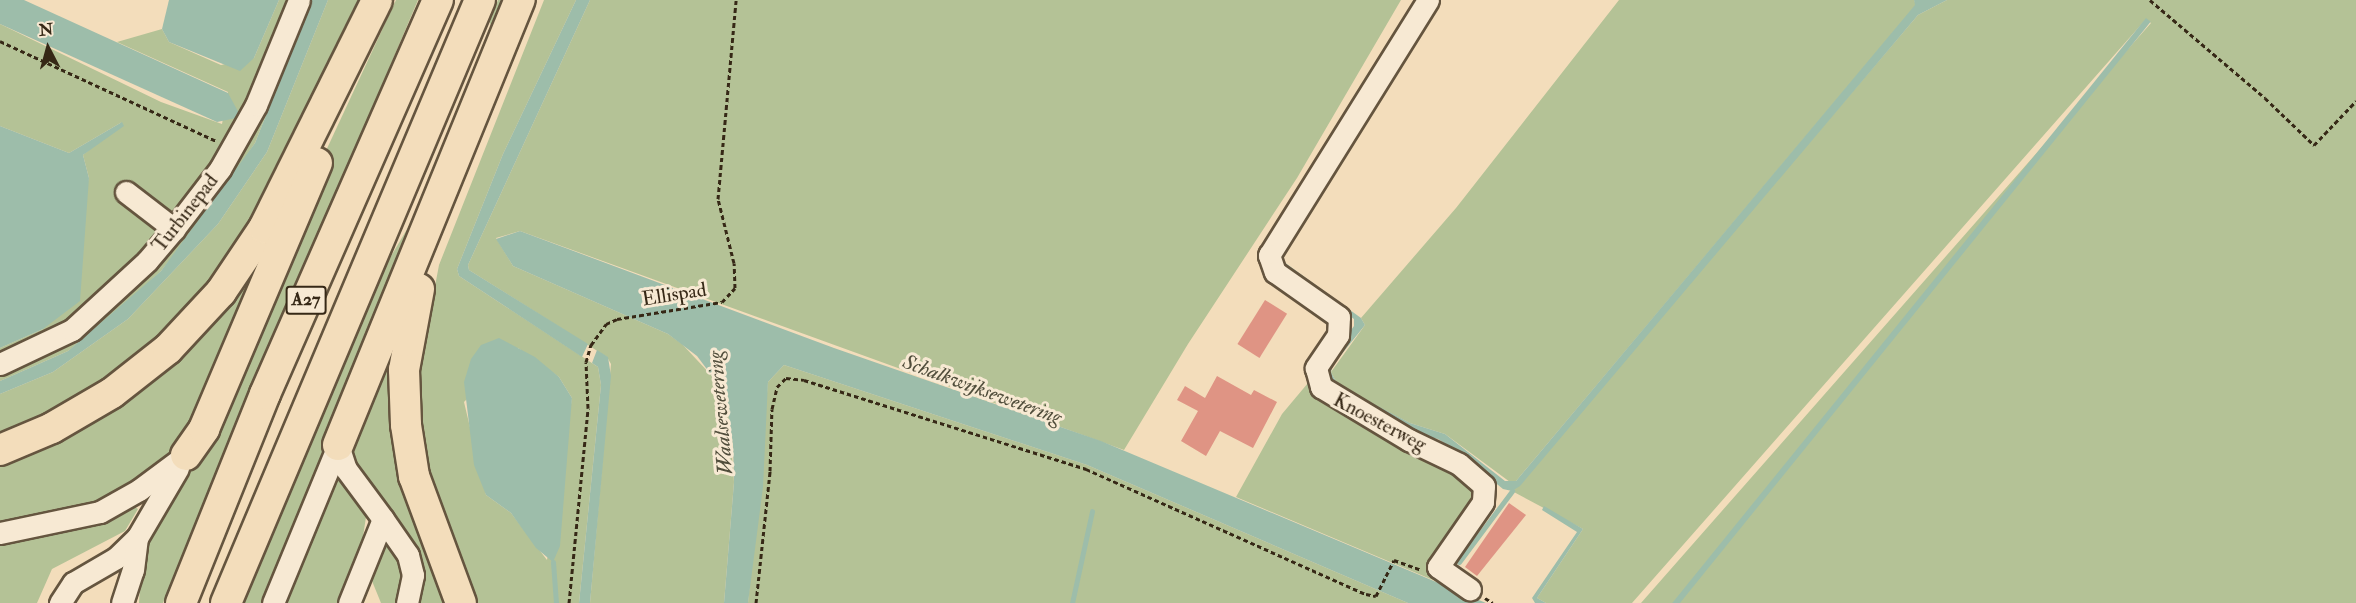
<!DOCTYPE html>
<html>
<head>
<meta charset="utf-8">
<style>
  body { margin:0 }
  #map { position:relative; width:2356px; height:603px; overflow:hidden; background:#f3ddbb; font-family:"IM FELL Double Pica",serif }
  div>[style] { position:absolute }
  .green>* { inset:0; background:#b4c296 }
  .water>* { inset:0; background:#9dbdaa; transform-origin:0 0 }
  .stream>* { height:5px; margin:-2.5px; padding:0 2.5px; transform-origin:2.5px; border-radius:2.5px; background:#9dbdaa }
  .building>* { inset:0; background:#df9484; transform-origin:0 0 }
  .path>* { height:3px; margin-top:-1.5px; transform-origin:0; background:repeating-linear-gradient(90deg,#362816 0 4.5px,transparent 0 7.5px) }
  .roads { filter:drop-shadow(2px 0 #65553f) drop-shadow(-2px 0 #65553f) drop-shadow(0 2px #65553f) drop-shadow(0 -2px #65553f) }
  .minor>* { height:21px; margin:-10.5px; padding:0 10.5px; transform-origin:10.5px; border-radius:10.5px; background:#f7e9d3 }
  .highway>* { height:30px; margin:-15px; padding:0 15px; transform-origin:15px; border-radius:15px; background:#f3ddbb }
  span { translate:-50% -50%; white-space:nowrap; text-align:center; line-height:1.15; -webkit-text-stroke:6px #f7e9d3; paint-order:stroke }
  .shield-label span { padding:2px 4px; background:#f7e9d3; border:2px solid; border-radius:4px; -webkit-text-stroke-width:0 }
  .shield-label { font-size:18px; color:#362816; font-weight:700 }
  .street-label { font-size:20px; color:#362816 }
  .water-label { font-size:21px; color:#504d3b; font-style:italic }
  .north { position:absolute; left:18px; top:18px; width:60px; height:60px; -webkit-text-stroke:4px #f7e9d3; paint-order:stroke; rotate:354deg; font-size:16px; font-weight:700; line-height:24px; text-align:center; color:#362816 }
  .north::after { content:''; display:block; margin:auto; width:21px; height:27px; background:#362816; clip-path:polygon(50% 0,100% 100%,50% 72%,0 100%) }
</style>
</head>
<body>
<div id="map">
  <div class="green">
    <div style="clip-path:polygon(279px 0,312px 0,255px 143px,207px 213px,161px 271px,115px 313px,68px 351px,0 381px,0 348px,43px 329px,89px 178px,83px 155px,122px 122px,69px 153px,0 126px,0 24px,161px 102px,222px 124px,228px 92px,117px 42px,162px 29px,169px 42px,221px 65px,254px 58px)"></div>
    <div style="clip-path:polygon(328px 0,362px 0,245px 233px,209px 287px,151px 349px,98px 388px,0 435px,0 394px,53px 372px,128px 319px,218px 224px,267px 152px)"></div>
    <div style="clip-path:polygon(396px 0,418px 0,163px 603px,139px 603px,142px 552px,154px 521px)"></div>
    <div style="clip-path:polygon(498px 0,515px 0,268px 603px,244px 603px,381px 273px,419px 209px,493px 30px,489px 21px)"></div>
    <div style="clip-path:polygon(evenodd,544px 0,576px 0,503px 154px,457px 269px,459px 276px,598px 367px,601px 385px,579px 603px,476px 603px,443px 522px,428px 470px,421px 429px,419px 371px,439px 265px,544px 0,518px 348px,559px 377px,572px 398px,547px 560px,511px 513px,486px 495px,464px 402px,518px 348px)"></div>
    <div style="clip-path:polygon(590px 0,1401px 0,1297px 178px,1188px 344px,1124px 450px,520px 231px,496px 238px,513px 266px,668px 334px,682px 344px,712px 376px,729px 418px,734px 482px,724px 603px,590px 603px,611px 364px,607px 357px,469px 270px,468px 265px)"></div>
    <div style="clip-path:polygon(1619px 0,1914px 0,1916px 5px,1516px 481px,1510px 482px,1445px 434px,1410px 423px,1363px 399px,1338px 385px,1331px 372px,1365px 325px,1361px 318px,1456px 208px)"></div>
    <div style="clip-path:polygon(1947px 0,2356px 0,2356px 603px,1641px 603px,2151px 23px,2146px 19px,1632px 603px,1546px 603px,1537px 598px,1583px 529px,1512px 491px,1918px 15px)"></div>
    <div style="clip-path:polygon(308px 146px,186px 444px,107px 500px,0 526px,0 455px,160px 364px)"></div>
    <div style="clip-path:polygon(401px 307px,400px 357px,454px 603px,416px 603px,412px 547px,389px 508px,363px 479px,351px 453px,349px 441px)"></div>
    <div style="clip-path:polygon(784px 365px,1087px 465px,1408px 603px,748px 603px,768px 382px)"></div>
    <div style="clip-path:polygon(1313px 377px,1475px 478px,1477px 501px,1428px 570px,1459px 591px,1236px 497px,1282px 414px)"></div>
    <div style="clip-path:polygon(336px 470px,364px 508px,366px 517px,362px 543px,338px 603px,279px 603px)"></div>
    <div style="clip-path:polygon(129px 503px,138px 509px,125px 531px,52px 569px,37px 603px,0 603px,0 539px)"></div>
    <div style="clip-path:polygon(385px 536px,405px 567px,402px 603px,381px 603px,372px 581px,373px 568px)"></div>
  </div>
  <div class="water">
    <div style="clip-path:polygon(0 0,24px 0,228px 93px,241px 117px,217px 122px,0 24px)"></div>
    <div style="clip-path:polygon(169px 0,279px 0,254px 58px,240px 71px,169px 42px,162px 29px)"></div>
    <div style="clip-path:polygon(312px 0,328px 0,267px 152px,218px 224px,128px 319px,53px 372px,0 394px,0 381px,68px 351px,161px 271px,255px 143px)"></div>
    <div style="clip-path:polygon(576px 0,590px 0,468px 265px,469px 270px,588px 344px,582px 357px,459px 276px,457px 269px,503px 154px)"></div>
    <div style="clip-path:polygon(1914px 0,1947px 0,1918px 15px,1520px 486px,1512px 491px,1503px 489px,1454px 449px,1438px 439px,1411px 433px,1333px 389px,1322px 371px,1354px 326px,1354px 319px,1278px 262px,1284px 262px,1361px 318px,1365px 325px,1333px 365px,1331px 372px,1338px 385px,1410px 423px,1445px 434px,1505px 481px,1516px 481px,1915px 5px)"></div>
    <div style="left:2146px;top:18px;width:6px;height:779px;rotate:39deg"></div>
    <div style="clip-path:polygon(122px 122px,124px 126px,83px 155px,89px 178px,80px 301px,43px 329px,0 348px,0 126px,69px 153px)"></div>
    <div style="clip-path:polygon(520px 231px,834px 348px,1101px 441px,1486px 603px,1408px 603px,1087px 465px,784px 365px,768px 382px,763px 487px,748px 603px,724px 603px,734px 482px,733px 446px,729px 418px,712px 376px,697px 356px,668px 334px,513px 266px,496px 239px)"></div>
    <div style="clip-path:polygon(499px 338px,535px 357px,559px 377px,572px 398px,560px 546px,553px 562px,536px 548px,511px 513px,486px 495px,474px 465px,464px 382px,471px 359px,481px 345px)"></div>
    <div style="clip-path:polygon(597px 350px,608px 357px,611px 376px,590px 603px,579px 603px,601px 385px,598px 367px,592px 363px)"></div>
    <div style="clip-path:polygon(1544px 506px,1583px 529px,1537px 598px,1546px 603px,1535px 603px,1532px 598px,1577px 532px,1542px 510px)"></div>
  </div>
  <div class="stream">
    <div style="left:553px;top:562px;width:41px;rotate:85.8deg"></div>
    <div style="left:1459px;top:562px;width:89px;rotate:-53.3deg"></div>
    <div style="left:1072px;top:603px;width:94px;rotate:-77.7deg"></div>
  </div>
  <div class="building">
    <div style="left:1265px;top:300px;width:26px;height:52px;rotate:32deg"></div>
    <div style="clip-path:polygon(1217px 376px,1251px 395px,1254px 390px,1277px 402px,1253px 448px,1220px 431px,1206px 456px,1181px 441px,1198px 411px,1177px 400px,1185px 386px,1205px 398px)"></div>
    <div style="clip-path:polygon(1509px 503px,1526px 515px,1477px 576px,1465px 567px)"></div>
  </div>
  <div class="path">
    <div style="left:2150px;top:0;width:151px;rotate:40.4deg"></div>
    <div style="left:2265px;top:98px;width:68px;rotate:43.8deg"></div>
    <div style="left:2314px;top:145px;width:61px;rotate:-46.3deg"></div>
    <div style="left:0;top:41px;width:238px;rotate:24.8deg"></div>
    <div style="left:1485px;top:598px;width:9px;rotate:32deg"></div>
    <div style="left:569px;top:603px;width:196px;rotate:-84.4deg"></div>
    <div style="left:588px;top:408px;width:46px;rotate:-92.5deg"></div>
    <div style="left:586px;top:362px;width:18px;rotate:-74deg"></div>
    <div style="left:591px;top:345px;width:26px;rotate:-54deg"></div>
    <div style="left:606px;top:324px;width:12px;rotate:-24deg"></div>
    <div style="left:617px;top:319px;width:106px;rotate:-9.2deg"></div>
    <div style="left:722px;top:302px;width:19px;rotate:-47deg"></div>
    <div style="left:735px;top:288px;width:25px;rotate:-92deg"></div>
    <div style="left:734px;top:263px;width:66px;rotate:-104deg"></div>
    <div style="left:718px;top:199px;width:200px;rotate:-84.8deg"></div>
    <div style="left:756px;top:603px;width:133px;rotate:-83.9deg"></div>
    <div style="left:770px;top:471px;width:62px;rotate:-88.2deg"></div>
    <div style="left:772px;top:409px;width:23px;rotate:-77deg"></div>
    <div style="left:777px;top:387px;width:13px;rotate:-45deg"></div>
    <div style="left:786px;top:378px;width:18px;rotate:6deg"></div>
    <div style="left:804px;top:380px;width:296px;rotate:17.5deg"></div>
    <div style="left:1086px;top:469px;width:307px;rotate:24.1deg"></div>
    <div style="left:1366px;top:594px;width:10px;rotate:11deg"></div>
    <div style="left:1376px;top:596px;width:40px;rotate:-63.4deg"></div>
    <div style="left:1394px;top:560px;width:29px;rotate:20deg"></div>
  </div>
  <div class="roads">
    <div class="minor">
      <div style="left:1428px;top:0;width:301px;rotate:121.9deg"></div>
      <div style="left:1269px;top:255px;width:18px;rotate:71deg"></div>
      <div style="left:1275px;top:272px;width:78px;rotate:35.1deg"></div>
      <div style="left:1339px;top:317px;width:18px;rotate:93deg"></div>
      <div style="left:1338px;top:335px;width:40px;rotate:124deg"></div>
      <div style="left:1316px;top:368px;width:20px;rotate:75deg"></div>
      <div style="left:1321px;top:387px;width:103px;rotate:31.1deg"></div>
      <div style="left:1409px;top:440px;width:55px;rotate:25.6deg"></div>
      <div style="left:1459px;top:464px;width:33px;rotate:41deg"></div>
      <div style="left:1484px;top:486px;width:16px;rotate:94deg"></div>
      <div style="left:1483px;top:502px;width:79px;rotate:124.7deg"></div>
      <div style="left:1438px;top:567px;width:39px;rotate:35deg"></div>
      <div style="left:126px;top:192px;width:61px;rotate:37.6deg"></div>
      <div style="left:0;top:364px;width:80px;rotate:-25.3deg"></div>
      <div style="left:72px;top:330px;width:102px;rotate:-42.6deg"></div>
      <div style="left:147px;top:261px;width:42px;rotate:-49.8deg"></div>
      <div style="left:174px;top:229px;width:76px;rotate:-52.5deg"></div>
      <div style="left:220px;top:169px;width:73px;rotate:-60.6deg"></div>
      <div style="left:256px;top:105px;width:113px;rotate:-67.7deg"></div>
      <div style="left:338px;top:445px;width:25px;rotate:72deg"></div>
      <div style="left:346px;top:469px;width:62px;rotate:53.5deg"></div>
      <div style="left:383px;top:519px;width:91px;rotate:112deg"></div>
      <div style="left:383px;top:519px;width:44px;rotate:55.2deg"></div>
      <div style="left:408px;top:555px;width:21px;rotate:76deg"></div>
      <div style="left:413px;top:575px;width:29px;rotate:102deg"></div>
      <div style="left:0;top:533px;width:102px;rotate:-11.9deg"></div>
      <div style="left:100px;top:512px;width:45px;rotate:-29.4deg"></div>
      <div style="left:139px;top:490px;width:59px;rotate:-36.7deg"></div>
      <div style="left:60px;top:603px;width:24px;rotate:-57deg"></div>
      <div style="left:73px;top:583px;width:50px;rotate:-30.2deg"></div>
      <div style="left:116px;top:558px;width:29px;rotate:-44deg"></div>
      <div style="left:122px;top:603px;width:35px;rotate:-72deg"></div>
      <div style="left:133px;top:570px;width:32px;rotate:-83deg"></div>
      <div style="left:137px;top:538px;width:81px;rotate:-59.6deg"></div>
      <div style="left:273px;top:603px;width:171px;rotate:-67.6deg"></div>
    </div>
    <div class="highway">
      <div style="left:419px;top:289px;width:82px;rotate:100.5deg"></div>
      <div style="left:404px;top:370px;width:55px;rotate:87.9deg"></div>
      <div style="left:406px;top:425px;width:52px;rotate:81.1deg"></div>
      <div style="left:414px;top:476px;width:135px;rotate:69.7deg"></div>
      <div style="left:338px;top:445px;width:481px;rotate:-67.8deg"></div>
      <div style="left:0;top:450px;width:56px;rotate:-22.9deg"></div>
      <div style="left:52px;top:428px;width:69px;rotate:-30.3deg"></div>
      <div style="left:112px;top:393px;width:71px;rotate:-38.2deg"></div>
      <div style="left:168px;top:349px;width:78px;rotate:-47.1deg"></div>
      <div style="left:221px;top:292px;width:77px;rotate:-56.1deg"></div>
      <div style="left:264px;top:228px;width:254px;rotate:-63.6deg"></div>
      <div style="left:186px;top:455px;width:32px;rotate:-55deg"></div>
      <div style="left:204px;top:429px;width:289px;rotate:-67deg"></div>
      <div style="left:181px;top:603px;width:225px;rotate:-68.1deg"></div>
      <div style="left:265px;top:394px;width:430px;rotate:-66.3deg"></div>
      <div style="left:226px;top:603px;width:654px;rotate:-67.16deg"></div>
    </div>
  </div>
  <div class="shield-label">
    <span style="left:306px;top:300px">A27</span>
  </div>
  <div class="street-label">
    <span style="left:185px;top:213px;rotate:-52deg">Turbinepad</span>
    <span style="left:674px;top:294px;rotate:-9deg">Ellispad</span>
    <span style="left:1380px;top:422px;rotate:28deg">Knoesterweg</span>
  </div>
  <div class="water-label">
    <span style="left:982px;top:390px;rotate:20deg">Schalkwijksewetering</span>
    <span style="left:721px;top:413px;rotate:-95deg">Waalsewetering</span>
  </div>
  <div class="north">N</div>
</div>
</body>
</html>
